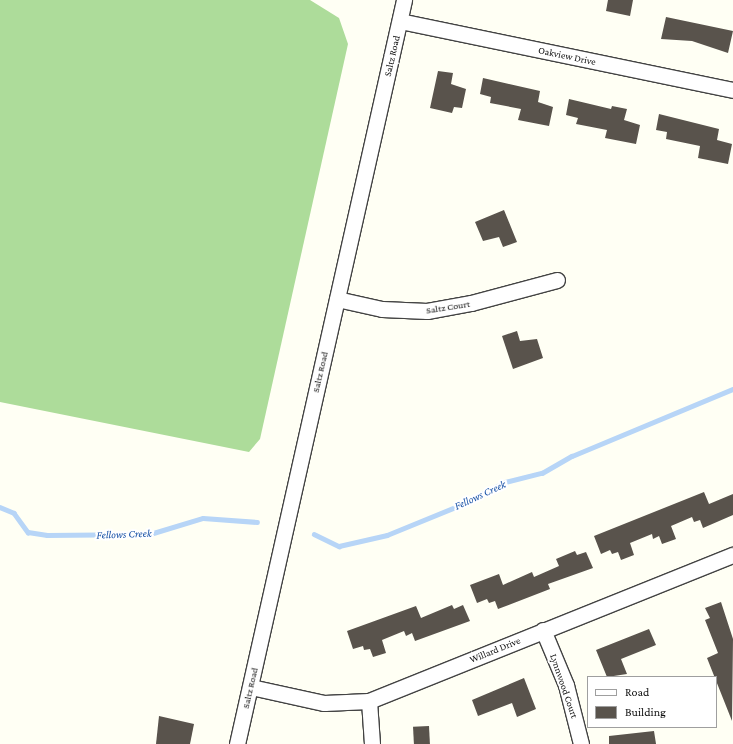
<!DOCTYPE html>
<html>
<head>
<meta charset="utf-8">
<style>
  body { margin:0 }
  #map { position:relative; width:733px; height:744px; overflow:hidden; background:#fffff4; font-family:"Crimson Pro",serif }
  div>[style] { position:absolute }
  .forest>* { inset:0; background:#addc9a }
  .stream>* { height:4.5px; margin:-2.25px; padding:0 2.25px; transform-origin:2.25px; border-radius:2.25px; background:#b7d5f7 }
  .building>* { inset:0; background:#59534c; transform-origin:0 0 }
  .roads { filter:drop-shadow(1px 0 #434343) drop-shadow(-1px 0 #434343) drop-shadow(0 1px #434343) drop-shadow(0 -1px #434343) }
  .street>* { height:15px; margin:-7.5px; padding:0 7.5px; transform-origin:7.5px; border-radius:7.5px; background:#fff }
  span { translate:-50% -50%; white-space:nowrap; text-align:center; line-height:1.15; -webkit-text-stroke:4px #fff; paint-order:stroke }
  .street-label { font-size:10px; color:#101010 }
  .water-label { font-size:11px; color:#1650a6; font-style:italic }
  .legend { position:absolute; left:587px; top:676px; width:130px; height:52px; box-sizing:border-box; background:#fff; border:1px solid #9f9f9f; margin:0; padding:5px 7px; list-style:none; font-size:12px; color:#101010 }
  .legend li { display:flex; align-items:center; gap:8px; height:20px }
  .legend b { width:20px; border:1px solid #9f9f9f }
</style>
</head>
<body>
<div id="map">
  <div class="forest">
    <div style="clip-path:polygon(0 0,310px 0,339px 18px,348px 44px,260px 439px,249px 452px,0 402px)"></div>
  </div>
  <div class="stream">
    <div style="left:0;top:507px;width:15px;rotate:23deg"></div>
    <div style="left:14px;top:513px;width:24px;rotate:54deg"></div>
    <div style="left:28px;top:532px;width:19px;rotate:9deg"></div>
    <div style="left:47px;top:535px;width:103px;rotate:-0.6deg"></div>
    <div style="left:150px;top:534px;width:55px;rotate:-16.8deg"></div>
    <div style="left:203px;top:518px;width:54px;rotate:4.2deg"></div>
    <div style="left:314px;top:534px;width:28px;rotate:26deg"></div>
    <div style="left:339px;top:546px;width:49px;rotate:-12.9deg"></div>
    <div style="left:387px;top:535px;width:82px;rotate:-22.2deg"></div>
    <div style="left:463px;top:504px;width:47px;rotate:-27.6deg"></div>
    <div style="left:505px;top:482px;width:38px;rotate:-14deg"></div>
    <div style="left:542px;top:473px;width:34px;rotate:-30deg"></div>
    <div style="left:572px;top:456px;width:174px;rotate:-22.6deg"></div>
  </div>
  <div class="building">
    <div style="clip-path:polygon(608px 0,633px 0,630px 16px,606px 11px)"></div>
    <div style="clip-path:polygon(666px 17px,733px 31px,728px 53px,692px 41px,661px 39px)"></div>
    <div style="clip-path:polygon(438px 71px,453px 73px,451px 84px,466px 89px,462px 108px,454px 107px,452px 113px,430px 108px)"></div>
    <div style="clip-path:polygon(483px 78px,540px 91px,538px 102px,553px 107px,549px 126px,518px 120px,521px 109px,490px 103px,491px 97px,480px 94px)"></div>
    <div style="clip-path:polygon(569px 99px,611px 109px,612px 106px,627px 109px,624px 120px,640px 125px,636px 144px,605px 138px,607px 130px,576px 124px,578px 118px,566px 115px)"></div>
    <div style="clip-path:polygon(659px 114px,719px 129px,717px 140px,732px 144px,728px 164px,698px 158px,700px 146px,666px 139px,667px 132px,656px 130px)"></div>
    <div style="clip-path:polygon(504px 210px,517px 242px,503px 247px,499px 237px,483px 241px,475px 222px)"></div>
    <div style="clip-path:polygon(517px 331px,520px 341px,537px 339px,543px 358px,513px 369px,502px 336px)"></div>
    <div style="clip-path:polygon(704px 492px,709px 504px,733px 494px,733px 515px,703px 528px,700px 520px,694px 522px,692px 517px,671px 526px,676px 539px,662px 544px,659px 536px,653px 539px,652px 534px,630px 543px,634px 555px,621px 560px,618px 552px,612px 554px,610px 550px,601px 554px,594px 536px)"></div>
    <div style="clip-path:polygon(575px 551px,577px 555px,586px 552px,593px 568px,548px 584px,550px 589px,498px 609px,495px 601px,489px 603px,487px 599px,477px 603px,470px 585px,499px 574px,503px 585px,532px 572px,534px 577px,559px 566px,556px 559px)"></div>
    <div style="clip-path:polygon(721px 602px,733px 639px,732px 721px,707px 658px,718px 653px,705px 620px,710px 618px,705px 608px)"></div>
    <div style="clip-path:polygon(452px 605px,454px 609px,463px 605px,470px 621px,415px 641px,412px 633px,406px 636px,404px 631px,382px 640px,386px 653px,373px 657px,370px 649px,364px 650px,363px 646px,353px 649px,347px 631px,416px 606px,421px 618px)"></div>
    <div style="clip-path:polygon(649px 629px,656px 645px,621px 659px,627px 674px,607px 677px,596px 650px)"></div>
    <div style="clip-path:polygon(524px 678px,536px 709px,517px 717px,512px 703px,478px 716px,472px 700px)"></div>
    <div style="clip-path:polygon(159px 716px,194px 724px,190px 744px,156px 744px)"></div>
    <div style="left:429px;top:726px;width:18px;height:16px;rotate:87deg"></div>
    <div style="clip-path:polygon(654px 731px,656px 744px,609px 744px,609px 736px)"></div>
  </div>
  <div class="roads">
    <div class="street">
      <div style="left:400px;top:21px;width:340px;rotate:11.7deg"></div>
      <div style="left:337px;top:299px;width:46px;rotate:12.5deg"></div>
      <div style="left:382px;top:309px;width:45px;rotate:2.5deg"></div>
      <div style="left:427px;top:311px;width:45px;rotate:-10.3deg"></div>
      <div style="left:471px;top:303px;width:89px;rotate:-15deg"></div>
      <div style="left:543px;top:630px;width:60px;rotate:67.3deg"></div>
      <div style="left:566px;top:685px;width:61px;rotate:75.7deg"></div>
      <div style="left:251px;top:687px;width:75px;rotate:12.4deg"></div>
      <div style="left:324px;top:703px;width:45px;rotate:-2.5deg"></div>
      <div style="left:369px;top:701px;width:392px;rotate:-21.9deg"></div>
      <div style="left:369px;top:701px;width:43px;rotate:86deg"></div>
      <div style="left:237px;top:744px;width:763px;rotate:-77.35deg"></div>
    </div>
  </div>
  <div class="street-label">
    <span style="left:392px;top:56px;rotate:-77deg">Saltz Road</span>
    <span style="left:567px;top:56px;rotate:12deg">Oakview Drive</span>
    <span style="left:448px;top:307px;rotate:-9deg">Saltz Court</span>
    <span style="left:320px;top:372px;rotate:-77deg">Saltz Road</span>
    <span style="left:495px;top:650px;rotate:-22deg">Willard Drive</span>
    <span style="left:564px;top:686px;rotate:71deg">Lynnwood Court</span>
    <span style="left:250px;top:688px;rotate:-77deg">Saltz Road</span>
  </div>
  <div class="water-label">
    <span style="left:480px;top:495px;rotate:-25deg">Fellows Creek</span>
    <span style="left:124px;top:534px;rotate:-2deg">Fellows Creek</span>
  </div>
  <ul class="legend">
  <li><b style="height:5px;background:#fff"></b>Road</li>
  <li><b style="height:11px;background:#59534c"></b>Building</li>
  </ul>
</div>
</body>
</html>
